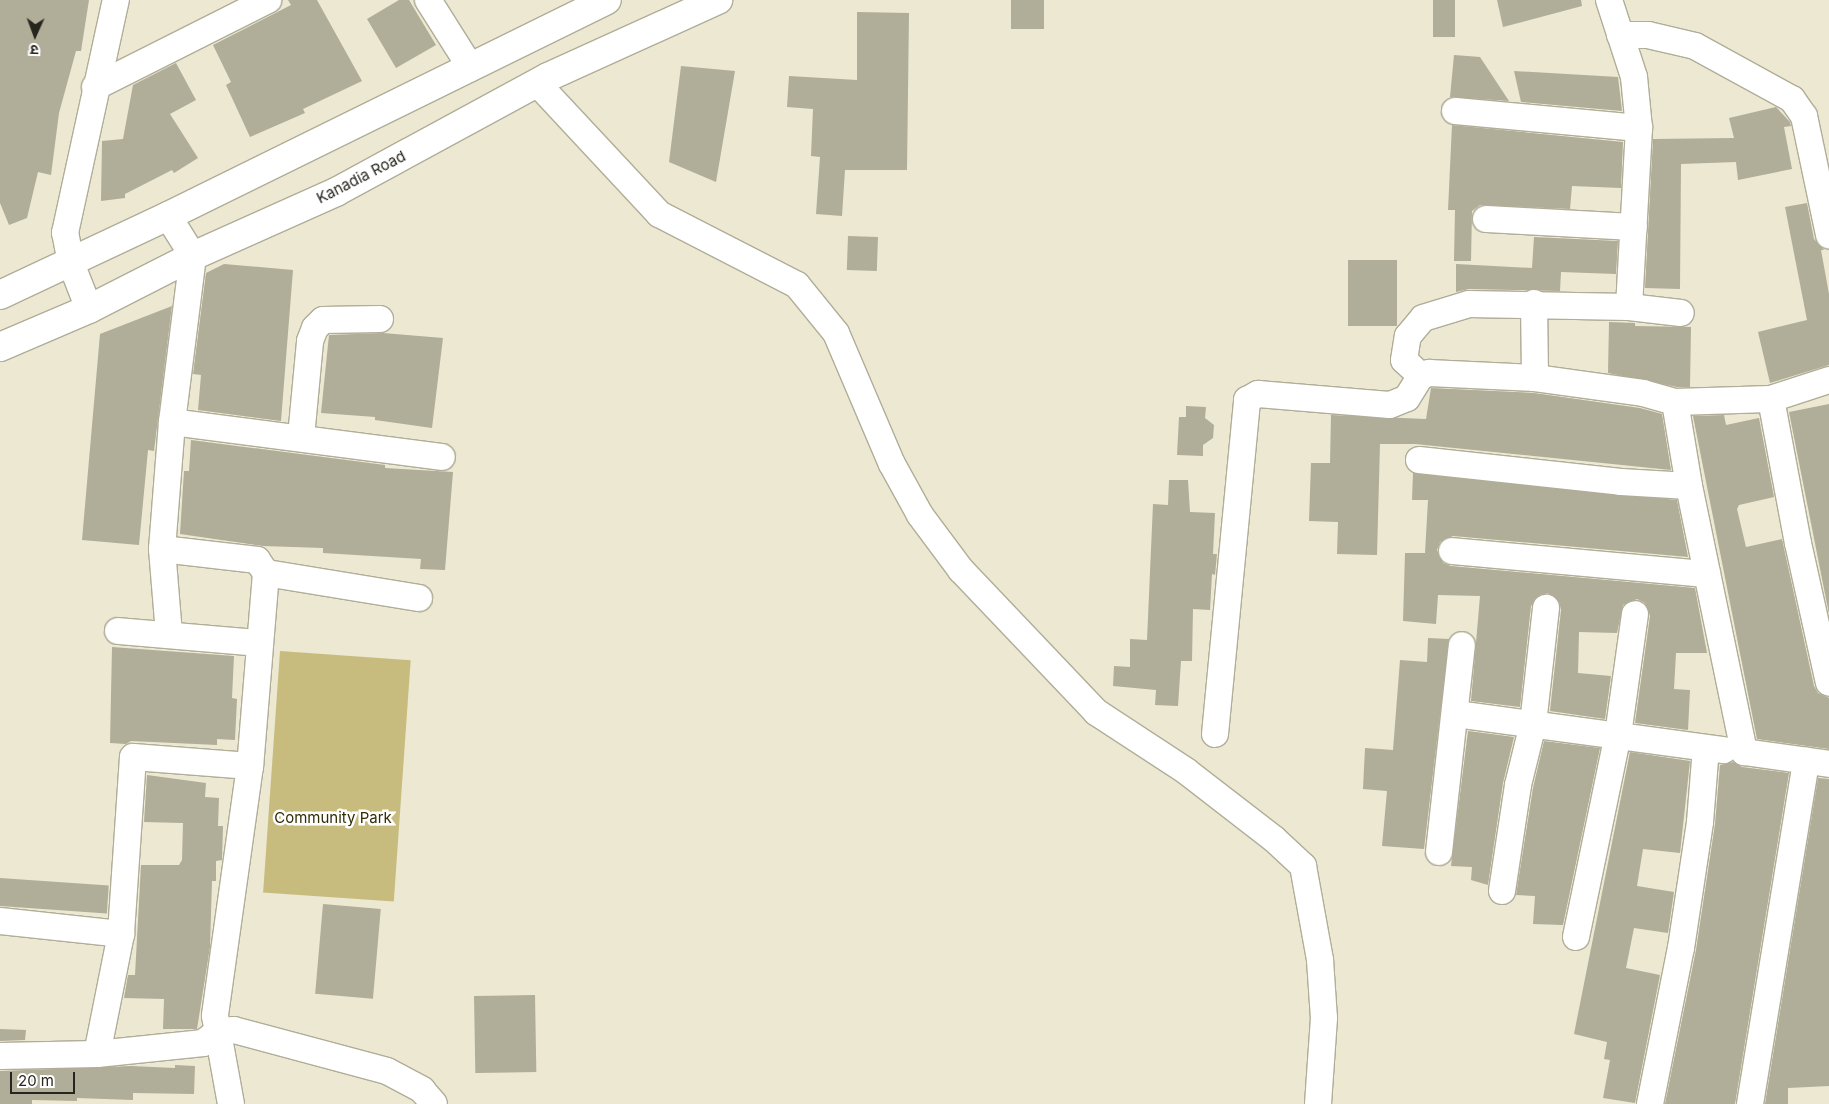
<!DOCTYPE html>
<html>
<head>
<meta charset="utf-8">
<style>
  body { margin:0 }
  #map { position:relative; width:1829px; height:1104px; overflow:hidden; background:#ece8d2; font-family:Inter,"Noto Sans Devanagari",sans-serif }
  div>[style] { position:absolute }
  .green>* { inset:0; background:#c7bc7e; transform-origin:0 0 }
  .building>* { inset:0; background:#b0ad98; transform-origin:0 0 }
  .roads { filter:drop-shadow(1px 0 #b0ad98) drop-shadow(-1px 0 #b0ad98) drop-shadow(0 1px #b0ad98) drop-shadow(0 -1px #b0ad98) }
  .minor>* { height:26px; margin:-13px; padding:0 13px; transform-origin:13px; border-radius:13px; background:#fff }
  .secondary>* { height:28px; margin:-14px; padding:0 14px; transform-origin:14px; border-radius:14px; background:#fff }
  span { translate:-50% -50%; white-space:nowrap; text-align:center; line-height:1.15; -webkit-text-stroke:5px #fff; paint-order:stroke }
  .street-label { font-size:15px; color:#27261e }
  .park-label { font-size:15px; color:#332d05 }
  .north { position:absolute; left:10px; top:10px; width:50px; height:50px; -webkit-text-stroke:4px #fff; paint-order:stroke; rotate:182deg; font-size:14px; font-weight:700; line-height:20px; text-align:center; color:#27261e }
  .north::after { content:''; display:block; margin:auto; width:18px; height:22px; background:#27261e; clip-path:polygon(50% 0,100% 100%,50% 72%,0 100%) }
  .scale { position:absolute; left:10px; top:1072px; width:65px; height:22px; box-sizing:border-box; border:2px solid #27261e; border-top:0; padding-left:6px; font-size:15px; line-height:18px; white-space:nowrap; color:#27261e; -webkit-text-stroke:4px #fff; paint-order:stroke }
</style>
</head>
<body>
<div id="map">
  <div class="green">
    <div style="left:280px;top:651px;width:131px;height:242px;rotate:4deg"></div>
  </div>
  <div class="building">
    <div style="clip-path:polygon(0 0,89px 0,81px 51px,76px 51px,59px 113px,51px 175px,38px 172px,27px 218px,9px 225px,0 203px)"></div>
    <div style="clip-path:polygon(288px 0,317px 0,362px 81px,303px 109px,305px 113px,250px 137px,226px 85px,231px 82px,213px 45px,291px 5px)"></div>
    <div style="clip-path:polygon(399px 0,409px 0,436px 45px,396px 68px,367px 19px)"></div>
    <div style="left:1011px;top:0;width:33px;height:29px"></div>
    <div style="left:1433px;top:0;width:22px;height:37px"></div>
    <div style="clip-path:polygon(1497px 0,1581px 0,1582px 6px,1503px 27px)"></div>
    <div style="clip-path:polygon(857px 12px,909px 13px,907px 170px,845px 170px,842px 216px,816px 214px,820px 157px,811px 156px,813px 109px,787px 107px,789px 76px,857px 80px)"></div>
    <div style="clip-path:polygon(1454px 55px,1480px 57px,1509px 101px,1450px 97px)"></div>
    <div style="clip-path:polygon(176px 63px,196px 100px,170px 114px,198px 158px,174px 173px,172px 170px,125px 194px,125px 198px,101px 201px,102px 141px,123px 139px,133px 85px)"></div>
    <div style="clip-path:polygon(681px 66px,735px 71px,716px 182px,669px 162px)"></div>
    <div style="clip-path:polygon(1514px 71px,1618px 77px,1622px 111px,1521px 102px)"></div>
    <div style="clip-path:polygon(1776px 107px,1790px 122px,1791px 126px,1784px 127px,1792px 169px,1738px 180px,1736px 162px,1681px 164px,1680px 289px,1645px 288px,1653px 139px,1734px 138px,1729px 118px)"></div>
    <div style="clip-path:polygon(1452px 125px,1623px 142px,1621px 188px,1572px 186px,1570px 209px,1480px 205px,1472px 211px,1471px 261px,1454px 261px,1455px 210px,1448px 210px)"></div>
    <div style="clip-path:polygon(1807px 203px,1814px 239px,1824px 250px,1821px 250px,1829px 294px,1829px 365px,1770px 383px,1758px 332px,1807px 320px,1785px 207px)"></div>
    <div style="left:848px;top:236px;width:30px;height:34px;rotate:2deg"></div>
    <div style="clip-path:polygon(1534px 237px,1618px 241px,1616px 274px,1561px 272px,1560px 291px,1469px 289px,1456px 292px,1456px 264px,1532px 268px)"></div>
    <div style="left:1348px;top:260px;width:49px;height:66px"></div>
    <div style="clip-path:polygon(224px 264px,293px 270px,281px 421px,198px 410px,201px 375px,193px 374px,206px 273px)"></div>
    <div style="clip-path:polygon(172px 306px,154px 451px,148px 450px,139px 545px,82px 540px,100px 334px)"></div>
    <div style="clip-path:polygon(1609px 322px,1635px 323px,1635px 326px,1691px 327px,1690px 387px,1677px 387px,1608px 373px)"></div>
    <div style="clip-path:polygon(383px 333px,443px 338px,432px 428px,375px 420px,375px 417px,321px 413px,329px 335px)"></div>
    <div style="clip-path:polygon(1431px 388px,1534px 393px,1640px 408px,1662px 414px,1671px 470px,1415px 444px,1380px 444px,1377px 555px,1337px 554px,1338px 522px,1309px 521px,1311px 463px,1330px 463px,1331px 415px,1426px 419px)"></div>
    <div style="clip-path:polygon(1829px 404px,1829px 614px,1789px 412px)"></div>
    <div style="clip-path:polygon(1186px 406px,1206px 407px,1205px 418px,1214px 425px,1213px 438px,1203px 445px,1203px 456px,1177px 455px,1179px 417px,1186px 417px)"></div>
    <div style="clip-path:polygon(1724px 415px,1726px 425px,1759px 418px,1774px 497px,1739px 505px,1737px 509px,1746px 547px,1782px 539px,1814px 686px,1818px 693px,1829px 698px,1829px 749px,1757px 739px,1693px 416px)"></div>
    <div style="clip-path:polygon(191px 440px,385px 465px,385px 468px,453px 472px,445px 570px,420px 569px,421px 559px,323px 553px,323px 548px,263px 546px,180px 534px,184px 471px,189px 471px)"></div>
    <div style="clip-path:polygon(1413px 473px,1677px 500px,1688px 557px,1453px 536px,1440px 542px,1437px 550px,1443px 563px,1451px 566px,1695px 588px,1707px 653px,1676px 653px,1674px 689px,1690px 690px,1688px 730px,1635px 723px,1650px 616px,1645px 603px,1637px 599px,1623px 605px,1617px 633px,1579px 632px,1578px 673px,1611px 676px,1605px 719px,1550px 711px,1561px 610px,1559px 602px,1548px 593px,1540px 595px,1531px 606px,1520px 707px,1471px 701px,1480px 596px,1438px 595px,1436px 624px,1403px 621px,1405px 553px,1425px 553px,1428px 500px,1412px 500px)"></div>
    <div style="clip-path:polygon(1169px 480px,1188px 480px,1190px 512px,1215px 513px,1213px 554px,1217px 554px,1215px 575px,1212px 574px,1210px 610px,1193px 609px,1192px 661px,1181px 661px,1178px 706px,1155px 705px,1156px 690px,1113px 686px,1114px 666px,1130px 667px,1130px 639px,1147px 640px,1153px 504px,1168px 505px)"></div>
    <div style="clip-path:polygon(1428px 638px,1449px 639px,1424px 849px,1382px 846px,1387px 791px,1363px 789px,1365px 748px,1393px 750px,1400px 660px,1427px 662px)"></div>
    <div style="clip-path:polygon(112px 647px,234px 656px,232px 698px,237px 699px,235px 740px,217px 739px,217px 745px,131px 741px,126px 744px,110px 743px)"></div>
    <div style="clip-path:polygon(1468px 731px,1514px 737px,1503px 783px,1488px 885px,1471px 880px,1472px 867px,1451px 866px)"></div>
    <div style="clip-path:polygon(1544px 741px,1600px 748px,1563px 925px,1533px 924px,1535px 896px,1516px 895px,1533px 788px)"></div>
    <div style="clip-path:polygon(1630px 752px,1690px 761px,1680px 853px,1643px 849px,1637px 886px,1674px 892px,1668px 933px,1634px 928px,1626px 968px,1660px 975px,1635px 1103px,1603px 1098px,1610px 1060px,1604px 1059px,1607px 1042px,1574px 1034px)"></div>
    <div style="clip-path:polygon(1733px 762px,1742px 767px,1789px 773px,1735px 1104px,1665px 1104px,1696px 950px,1715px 824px,1720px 765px)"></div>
    <div style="clip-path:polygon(147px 775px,206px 783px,205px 797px,219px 798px,218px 826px,223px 826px,222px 860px,216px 861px,216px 881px,212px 881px,210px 947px,197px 1029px,163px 1029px,164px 999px,124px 998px,128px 975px,135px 975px,141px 865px,179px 865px,182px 860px,183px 823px,144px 822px)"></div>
    <div style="clip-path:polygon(1818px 778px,1829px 779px,1829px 1086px,1788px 1088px,1788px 1104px,1765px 1104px)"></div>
    <div style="left:0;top:878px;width:109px;height:28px;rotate:4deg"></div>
    <div style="left:323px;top:904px;width:58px;height:90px;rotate:5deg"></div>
    <div style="left:535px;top:995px;width:77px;height:61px;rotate:89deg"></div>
    <div style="clip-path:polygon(0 1029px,26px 1030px,25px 1040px,0 1041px)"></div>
    <div style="clip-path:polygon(175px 1065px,195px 1066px,194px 1094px,133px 1093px,133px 1100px,77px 1098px,77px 1101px,32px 1100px,32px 1104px,0 1104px,0 1071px,131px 1066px,175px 1068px)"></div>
  </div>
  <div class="roads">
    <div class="minor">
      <div style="left:428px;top:0;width:80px;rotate:57.7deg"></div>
      <div style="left:1609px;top:0;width:81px;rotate:72deg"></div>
      <div style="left:1634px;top:77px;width:51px;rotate:84.4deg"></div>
      <div style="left:1639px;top:128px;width:179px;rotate:93.2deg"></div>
      <div style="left:1620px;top:35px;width:28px"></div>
      <div style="left:1648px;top:35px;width:48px;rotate:13.2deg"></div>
      <div style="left:1695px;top:46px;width:111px;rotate:28.7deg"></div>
      <div style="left:1792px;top:99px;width:21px;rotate:55deg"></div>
      <div style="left:1804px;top:116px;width:122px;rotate:78.1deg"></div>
      <div style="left:537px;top:83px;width:179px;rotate:47deg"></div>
      <div style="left:659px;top:214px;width:155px;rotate:27.2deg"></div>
      <div style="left:797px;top:285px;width:62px;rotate:50.9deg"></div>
      <div style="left:836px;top:333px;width:142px;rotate:66.9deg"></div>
      <div style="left:892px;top:464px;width:58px;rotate:61.2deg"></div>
      <div style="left:920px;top:515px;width:69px;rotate:53.3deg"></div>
      <div style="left:961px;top:570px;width:196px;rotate:46.4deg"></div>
      <div style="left:1096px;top:712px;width:108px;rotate:33.2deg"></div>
      <div style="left:1186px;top:771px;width:111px;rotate:37.7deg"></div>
      <div style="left:1274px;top:839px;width:40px;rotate:43deg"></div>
      <div style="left:1303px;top:866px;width:96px;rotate:79.7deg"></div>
      <div style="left:1320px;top:960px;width:58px;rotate:86.1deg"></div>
      <div style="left:1324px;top:1018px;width:86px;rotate:94deg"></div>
      <div style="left:95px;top:87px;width:194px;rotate:-26.7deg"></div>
      <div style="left:1455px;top:111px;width:185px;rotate:5.3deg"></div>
      <div style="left:168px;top:216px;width:47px;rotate:58deg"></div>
      <div style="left:193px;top:256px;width:167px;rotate:97.2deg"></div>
      <div style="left:172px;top:422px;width:127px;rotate:94.5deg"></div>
      <div style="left:162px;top:549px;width:86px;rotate:85.3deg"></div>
      <div style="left:1486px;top:219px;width:148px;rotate:3.1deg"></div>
      <div style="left:1534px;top:303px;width:75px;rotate:89.2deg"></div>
      <div style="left:89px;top:309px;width:49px;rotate:-111.4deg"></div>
      <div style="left:71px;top:263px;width:31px;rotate:-101deg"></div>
      <div style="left:65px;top:233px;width:239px;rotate:-77.7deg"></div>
      <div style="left:1421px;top:376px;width:23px;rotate:-137deg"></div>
      <div style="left:1404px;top:360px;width:24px;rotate:-81deg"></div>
      <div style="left:1408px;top:336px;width:23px;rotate:-50deg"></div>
      <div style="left:1423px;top:318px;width:48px;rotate:-16.9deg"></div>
      <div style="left:1469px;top:304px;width:160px;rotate:1.1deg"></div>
      <div style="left:1629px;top:307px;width:52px;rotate:6.6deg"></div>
      <div style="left:1829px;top:380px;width:61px;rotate:161.9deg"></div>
      <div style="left:1771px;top:399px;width:147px;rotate:79.4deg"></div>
      <div style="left:1798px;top:543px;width:143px;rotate:77.5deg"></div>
      <div style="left:1675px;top:402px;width:85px;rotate:80.5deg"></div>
      <div style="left:1689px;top:486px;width:272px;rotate:78.3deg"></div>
      <div style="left:1744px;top:752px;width:86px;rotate:8deg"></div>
      <div style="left:172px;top:422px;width:272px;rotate:7.4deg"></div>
      <div style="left:301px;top:437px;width:96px;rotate:-84.6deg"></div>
      <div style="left:310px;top:341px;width:14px;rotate:-69deg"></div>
      <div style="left:315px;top:328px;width:11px;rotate:-45deg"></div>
      <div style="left:323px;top:320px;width:57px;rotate:-1deg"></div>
      <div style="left:1419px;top:460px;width:203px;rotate:6.2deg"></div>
      <div style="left:1621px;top:482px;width:68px;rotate:3.4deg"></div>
      <div style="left:162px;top:549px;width:96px;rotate:6.6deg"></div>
      <div style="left:257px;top:560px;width:16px;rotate:55deg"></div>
      <div style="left:266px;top:573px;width:194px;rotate:94.7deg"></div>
      <div style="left:250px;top:766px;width:252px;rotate:98deg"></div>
      <div style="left:215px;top:1016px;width:89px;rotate:79.7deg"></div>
      <div style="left:1452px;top:551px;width:256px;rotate:5.2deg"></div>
      <div style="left:266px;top:573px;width:155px;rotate:9.3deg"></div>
      <div style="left:118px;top:631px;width:141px;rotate:4.9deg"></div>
      <div style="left:1456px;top:714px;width:270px;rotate:7.7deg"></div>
      <div style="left:1215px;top:734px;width:336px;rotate:-84.5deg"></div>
      <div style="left:1247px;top:400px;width:13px;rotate:-29deg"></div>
      <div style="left:1258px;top:394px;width:132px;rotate:4.8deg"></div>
      <div style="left:1390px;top:405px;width:18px;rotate:-22deg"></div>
      <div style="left:1407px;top:398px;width:26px;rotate:-58deg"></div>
      <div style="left:1421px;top:376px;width:9px;rotate:-21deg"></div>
      <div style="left:1429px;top:373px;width:106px;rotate:2.7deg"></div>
      <div style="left:1535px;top:378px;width:109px;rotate:7.9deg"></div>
      <div style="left:1643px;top:393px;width:33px;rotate:16deg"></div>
      <div style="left:1675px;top:402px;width:96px;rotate:-1.8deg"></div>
      <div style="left:250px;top:766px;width:117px;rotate:-175.6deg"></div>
      <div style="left:133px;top:757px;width:177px;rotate:93.9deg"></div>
      <div style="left:121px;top:934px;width:122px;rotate:101.3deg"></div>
      <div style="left:97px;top:1054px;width:107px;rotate:-5.9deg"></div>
      <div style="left:203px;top:1043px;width:20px;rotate:-37deg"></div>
      <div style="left:219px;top:1031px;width:15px;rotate:-4deg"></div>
      <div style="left:234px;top:1030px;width:158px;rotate:15deg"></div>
      <div style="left:387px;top:1071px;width:40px;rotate:28deg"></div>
      <div style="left:422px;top:1090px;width:18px;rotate:49deg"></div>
      <div style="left:1439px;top:852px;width:208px;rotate:-83.7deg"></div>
      <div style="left:1502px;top:891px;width:107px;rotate:-81.4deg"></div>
      <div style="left:1518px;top:785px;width:63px;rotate:-76.2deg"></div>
      <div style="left:1533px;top:724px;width:117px;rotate:-83.6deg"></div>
      <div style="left:0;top:921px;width:122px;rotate:6.1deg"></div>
      <div style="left:1576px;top:937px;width:206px;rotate:-78.3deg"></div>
      <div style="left:1618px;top:735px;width:122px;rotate:-82deg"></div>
      <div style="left:0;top:1056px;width:97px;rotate:-1.2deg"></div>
      <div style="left:1650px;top:1104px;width:159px;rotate:-78.8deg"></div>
      <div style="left:1681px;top:948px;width:127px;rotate:-81.4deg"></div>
      <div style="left:1700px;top:822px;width:74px;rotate:-85.4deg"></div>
      <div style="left:1750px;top:1104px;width:348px;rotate:-80.7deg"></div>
    </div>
    <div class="secondary">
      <div style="left:0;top:295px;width:186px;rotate:-25.2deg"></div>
      <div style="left:168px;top:216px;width:489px;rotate:-26.2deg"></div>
      <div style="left:0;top:347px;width:97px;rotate:-23.1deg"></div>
      <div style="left:89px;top:309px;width:117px;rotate:-27deg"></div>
      <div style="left:193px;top:256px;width:157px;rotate:-24.1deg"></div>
      <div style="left:336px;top:192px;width:241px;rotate:-28.5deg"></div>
      <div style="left:548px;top:77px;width:187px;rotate:-24.4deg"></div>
    </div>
  </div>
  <div class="street-label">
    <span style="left:361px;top:177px;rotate:-27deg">Kanadia Road</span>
  </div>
  <div class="park-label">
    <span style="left:333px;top:818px">Community Park</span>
  </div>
  <div class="north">उ</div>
  <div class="scale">20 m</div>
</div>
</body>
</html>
